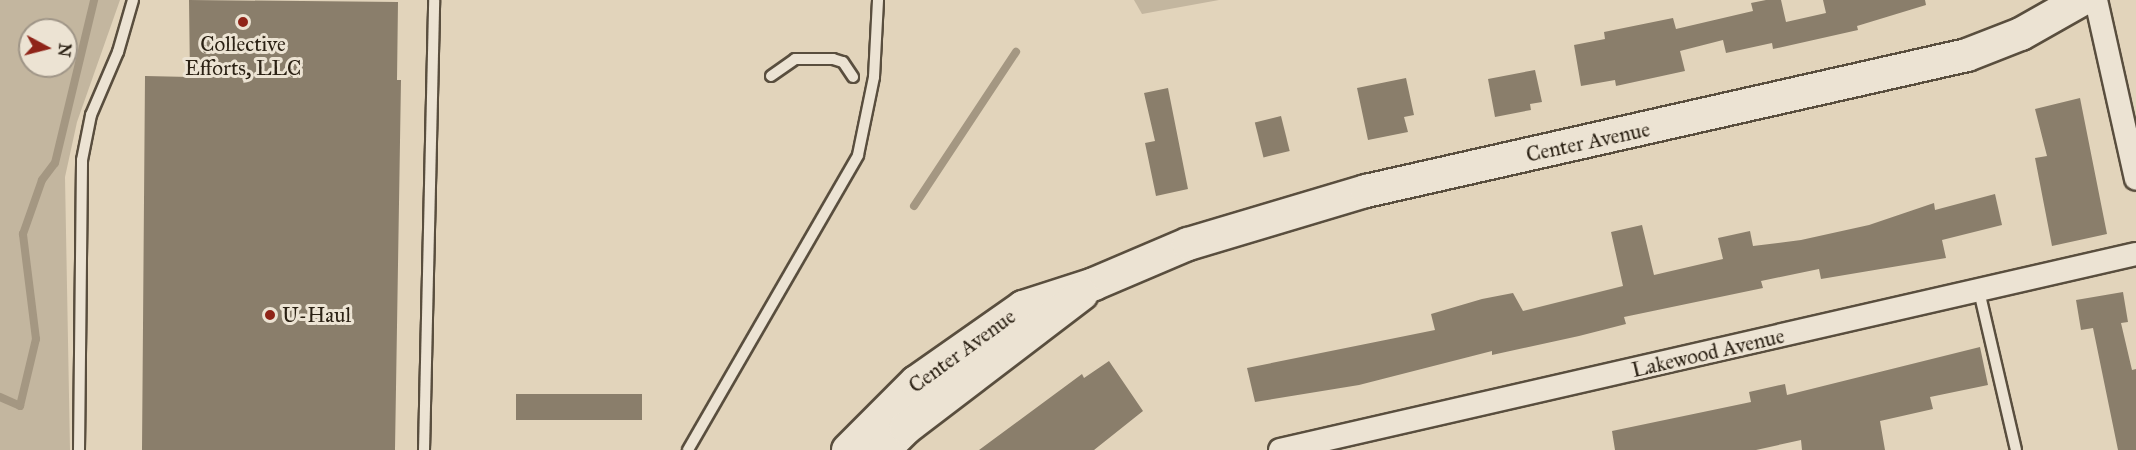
<!DOCTYPE html>
<html>
<head>
<meta charset="utf-8">
<style>
  body { margin:0 }
  #map { position:relative; width:2136px; height:450px; overflow:hidden; background:#e2d4bb; font-family:"IM FELL Great Primer",serif }
  div>[style] { position:absolute }
  .green>* { inset:0; background:#c3b69f }
  .stream>* { height:8px; margin:-4px; padding:0 4px; transform-origin:4px; border-radius:4px; background:#a49782 }
  .building>* { inset:0; background:#8a7e6b; transform-origin:0 0 }
  .roads { filter:drop-shadow(2px 0 #594e3e) drop-shadow(-2px 0 #594e3e) drop-shadow(0 2px #594e3e) drop-shadow(0 -2px #594e3e) }
  .lane>* { height:10px; margin:-5px; padding:0 5px; transform-origin:5px; border-radius:5px; background:#ece3d3 }
  .street>* { height:22px; margin:-11px; padding:0 11px; transform-origin:11px; border-radius:11px; background:#ece3d3 }
  .secondary>* { height:32px; margin:-16px; padding:0 16px; transform-origin:16px; border-radius:16px; background:#ece3d3 }
  .dots>* { width:16px; height:16px; translate:-50% -50%; box-sizing:border-box; border:3px solid #ece3d3; border-radius:50% }
  span { translate:-50% -50%; white-space:nowrap; text-align:center; line-height:1.15; -webkit-text-stroke:6px #ece3d3; paint-order:stroke }
  .poi-label { font-size:21px; color:#2b2114 }
  .left { translate:0 -50%; text-align:left }
  .street-label { font-size:21px; color:#2b2114 }
  .north { position:absolute; left:18px; top:18px; width:60px; height:60px; box-sizing:border-box; background:#ece3d3; border:2px solid #9f9587; border-radius:50%; rotate:97deg; font-size:16px; font-weight:700; line-height:24px; text-align:center; color:#2b2114 }
  .north::after { content:''; display:block; margin:auto; width:21px; height:27px; background:#8f2418; clip-path:polygon(50% 0,100% 100%,50% 72%,0 100%) }
</style>
</head>
<body>
<div id="map">
  <div class="green">
    <div style="clip-path:polygon(evenodd,0 0,120px 0,77px 122px,65px 177px,70px 450px,0 450px,0 0,30px 30px,66px 30px,66px 66px,30px 66px,30px 30px)"></div>
    <div style="clip-path:polygon(1134px 0,1219px 0,1142px 14px)"></div>
  </div>
  <div class="stream">
    <div style="left:914px;top:206px;width:185px;rotate:-56.5deg"></div>
    <div style="left:0;top:397px;width:22px;rotate:24deg"></div>
    <div style="left:20px;top:406px;width:69px;rotate:-76.6deg"></div>
    <div style="left:36px;top:339px;width:106px;rotate:-97.1deg"></div>
    <div style="left:23px;top:234px;width:57px;rotate:-70.6deg"></div>
    <div style="left:42px;top:180px;width:21px;rotate:-53deg"></div>
    <div style="left:55px;top:163px;width:168px;rotate:-76.5deg"></div>
  </div>
  <div class="building">
    <div style="clip-path:polygon(189px 0,398px 2px,397px 80px,401px 80px,395px 450px,142px 450px,145px 76px,190px 77px)"></div>
    <div style="clip-path:polygon(1766px 0,1781px 0,1786px 22px,1826px 13px,1823px 0,1925px 0,1926px 5px,1857px 26px,1858px 30px,1773px 49px,1772px 43px,1726px 53px,1723px 40px,1680px 51px,1685px 71px,1616px 86px,1615px 80px,1581px 86px,1574px 45px,1605px 39px,1604px 32px,1673px 18px,1676px 29px,1753px 11px,1751px 3px)"></div>
    <div style="clip-path:polygon(1535px 70px,1542px 102px,1530px 104px,1531px 110px,1495px 117px,1488px 79px)"></div>
    <div style="clip-path:polygon(1406px 78px,1414px 115px,1404px 117px,1408px 132px,1368px 140px,1357px 88px)"></div>
    <div style="clip-path:polygon(1168px 88px,1188px 189px,1156px 196px,1145px 143px,1155px 141px,1144px 93px)"></div>
    <div style="clip-path:polygon(2080px 98px,2107px 234px,2052px 246px,2035px 158px,2047px 156px,2035px 109px)"></div>
    <div style="left:1281px;top:116px;width:36px;height:27px;rotate:76deg"></div>
    <div style="clip-path:polygon(1995px 194px,2002px 225px,1942px 240px,1946px 258px,1821px 279px,1819px 269px,1761px 281px,1763px 288px,1624px 317px,1626px 324px,1579px 336px,1492px 355px,1492px 351px,1359px 385px,1255px 402px,1247px 368px,1435px 330px,1431px 314px,1482px 299px,1513px 293px,1523px 311px,1623px 286px,1611px 232px,1642px 225px,1654px 275px,1723px 259px,1718px 238px,1750px 231px,1753px 246px,1801px 240px,1869px 225px,1934px 203px,1935px 210px)"></div>
    <div style="clip-path:polygon(2123px 292px,2128px 322px,2121px 323px,2132px 370px,2136px 369px,2136px 450px,2118px 450px,2093px 328px,2081px 330px,2076px 300px)"></div>
    <div style="clip-path:polygon(1980px 347px,1988px 385px,1930px 397px,1933px 409px,1880px 421px,1885px 450px,1802px 450px,1801px 440px,1756px 450px,1615px 450px,1612px 431px,1751px 402px,1749px 392px,1785px 384px,1787px 395px)"></div>
    <div style="clip-path:polygon(1109px 361px,1143px 411px,1094px 450px,979px 450px,1082px 374px,1084px 378px)"></div>
    <div style="left:516px;top:394px;width:126px;height:26px"></div>
  </div>
  <div class="roads">
    <div class="lane">
      <div style="left:771px;top:76px;width:29px;rotate:-35deg"></div>
      <div style="left:795px;top:59px;width:38px"></div>
      <div style="left:833px;top:59px;width:10px;rotate:17deg"></div>
      <div style="left:843px;top:62px;width:18px;rotate:56deg"></div>
      <div style="left:1979px;top:291px;width:163px;rotate:76.9deg"></div>
      <div style="left:79px;top:450px;width:290px;rotate:-89.4deg"></div>
      <div style="left:82px;top:160px;width:46px;rotate:-78.7deg"></div>
      <div style="left:91px;top:115px;width:69px;rotate:-66.8deg"></div>
      <div style="left:118px;top:52px;width:54px;rotate:-73.9deg"></div>
      <div style="left:424px;top:450px;width:450px;rotate:-88.7deg"></div>
      <div style="left:688px;top:450px;width:340px;rotate:-60deg"></div>
      <div style="left:858px;top:155px;width:80px;rotate:-78.4deg"></div>
      <div style="left:874px;top:77px;width:77px;rotate:-87deg"></div>
    </div>
    <div class="street">
      <div style="left:2096px;top:0;width:183px;rotate:77.4deg"></div>
      <div style="left:1280px;top:450px;width:878px;rotate:-12.9deg"></div>
    </div>
    <div class="secondary">
      <div style="left:848px;top:450px;width:96px;rotate:-45deg"></div>
      <div style="left:916px;top:382px;width:131px;rotate:-35deg"></div>
      <div style="left:1023px;top:307px;width:75px;rotate:-17.9deg"></div>
      <div style="left:1094px;top:284px;width:102px;rotate:-23.1deg"></div>
      <div style="left:1188px;top:244px;width:186px;rotate:-16.6deg"></div>
      <div style="left:1366px;top:191px;width:616px;rotate:-12.75deg"></div>
      <div style="left:1967px;top:55px;width:58px;rotate:-21.3deg"></div>
      <div style="left:2021px;top:34px;width:69px;rotate:-29.5deg"></div>
      <div style="left:884px;top:450px;width:31px;rotate:-45deg"></div>
      <div style="left:906px;top:428px;width:221px;rotate:-37.3deg"></div>
    </div>
  </div>
  <div class="dots">
    <div style="left:243px;top:22px;background:#8f2418"></div>
    <div style="left:270px;top:315px;background:#8f2418"></div>
  </div>
  <div class="poi-label">
    <span style="left:243px;top:56px">Collective<br>Efforts, LLC</span>
    <span class="left" style="left:282px;top:315px">U-Haul</span>
  </div>
  <div class="street-label">
    <span style="left:1588px;top:142px;rotate:-12deg">Center Avenue</span>
    <span style="left:962px;top:351px;rotate:-36deg">Center Avenue</span>
    <span style="left:1708px;top:353px;rotate:-13deg">Lakewood Avenue</span>
  </div>
  <div class="north">N</div>
</div>
</body>
</html>
